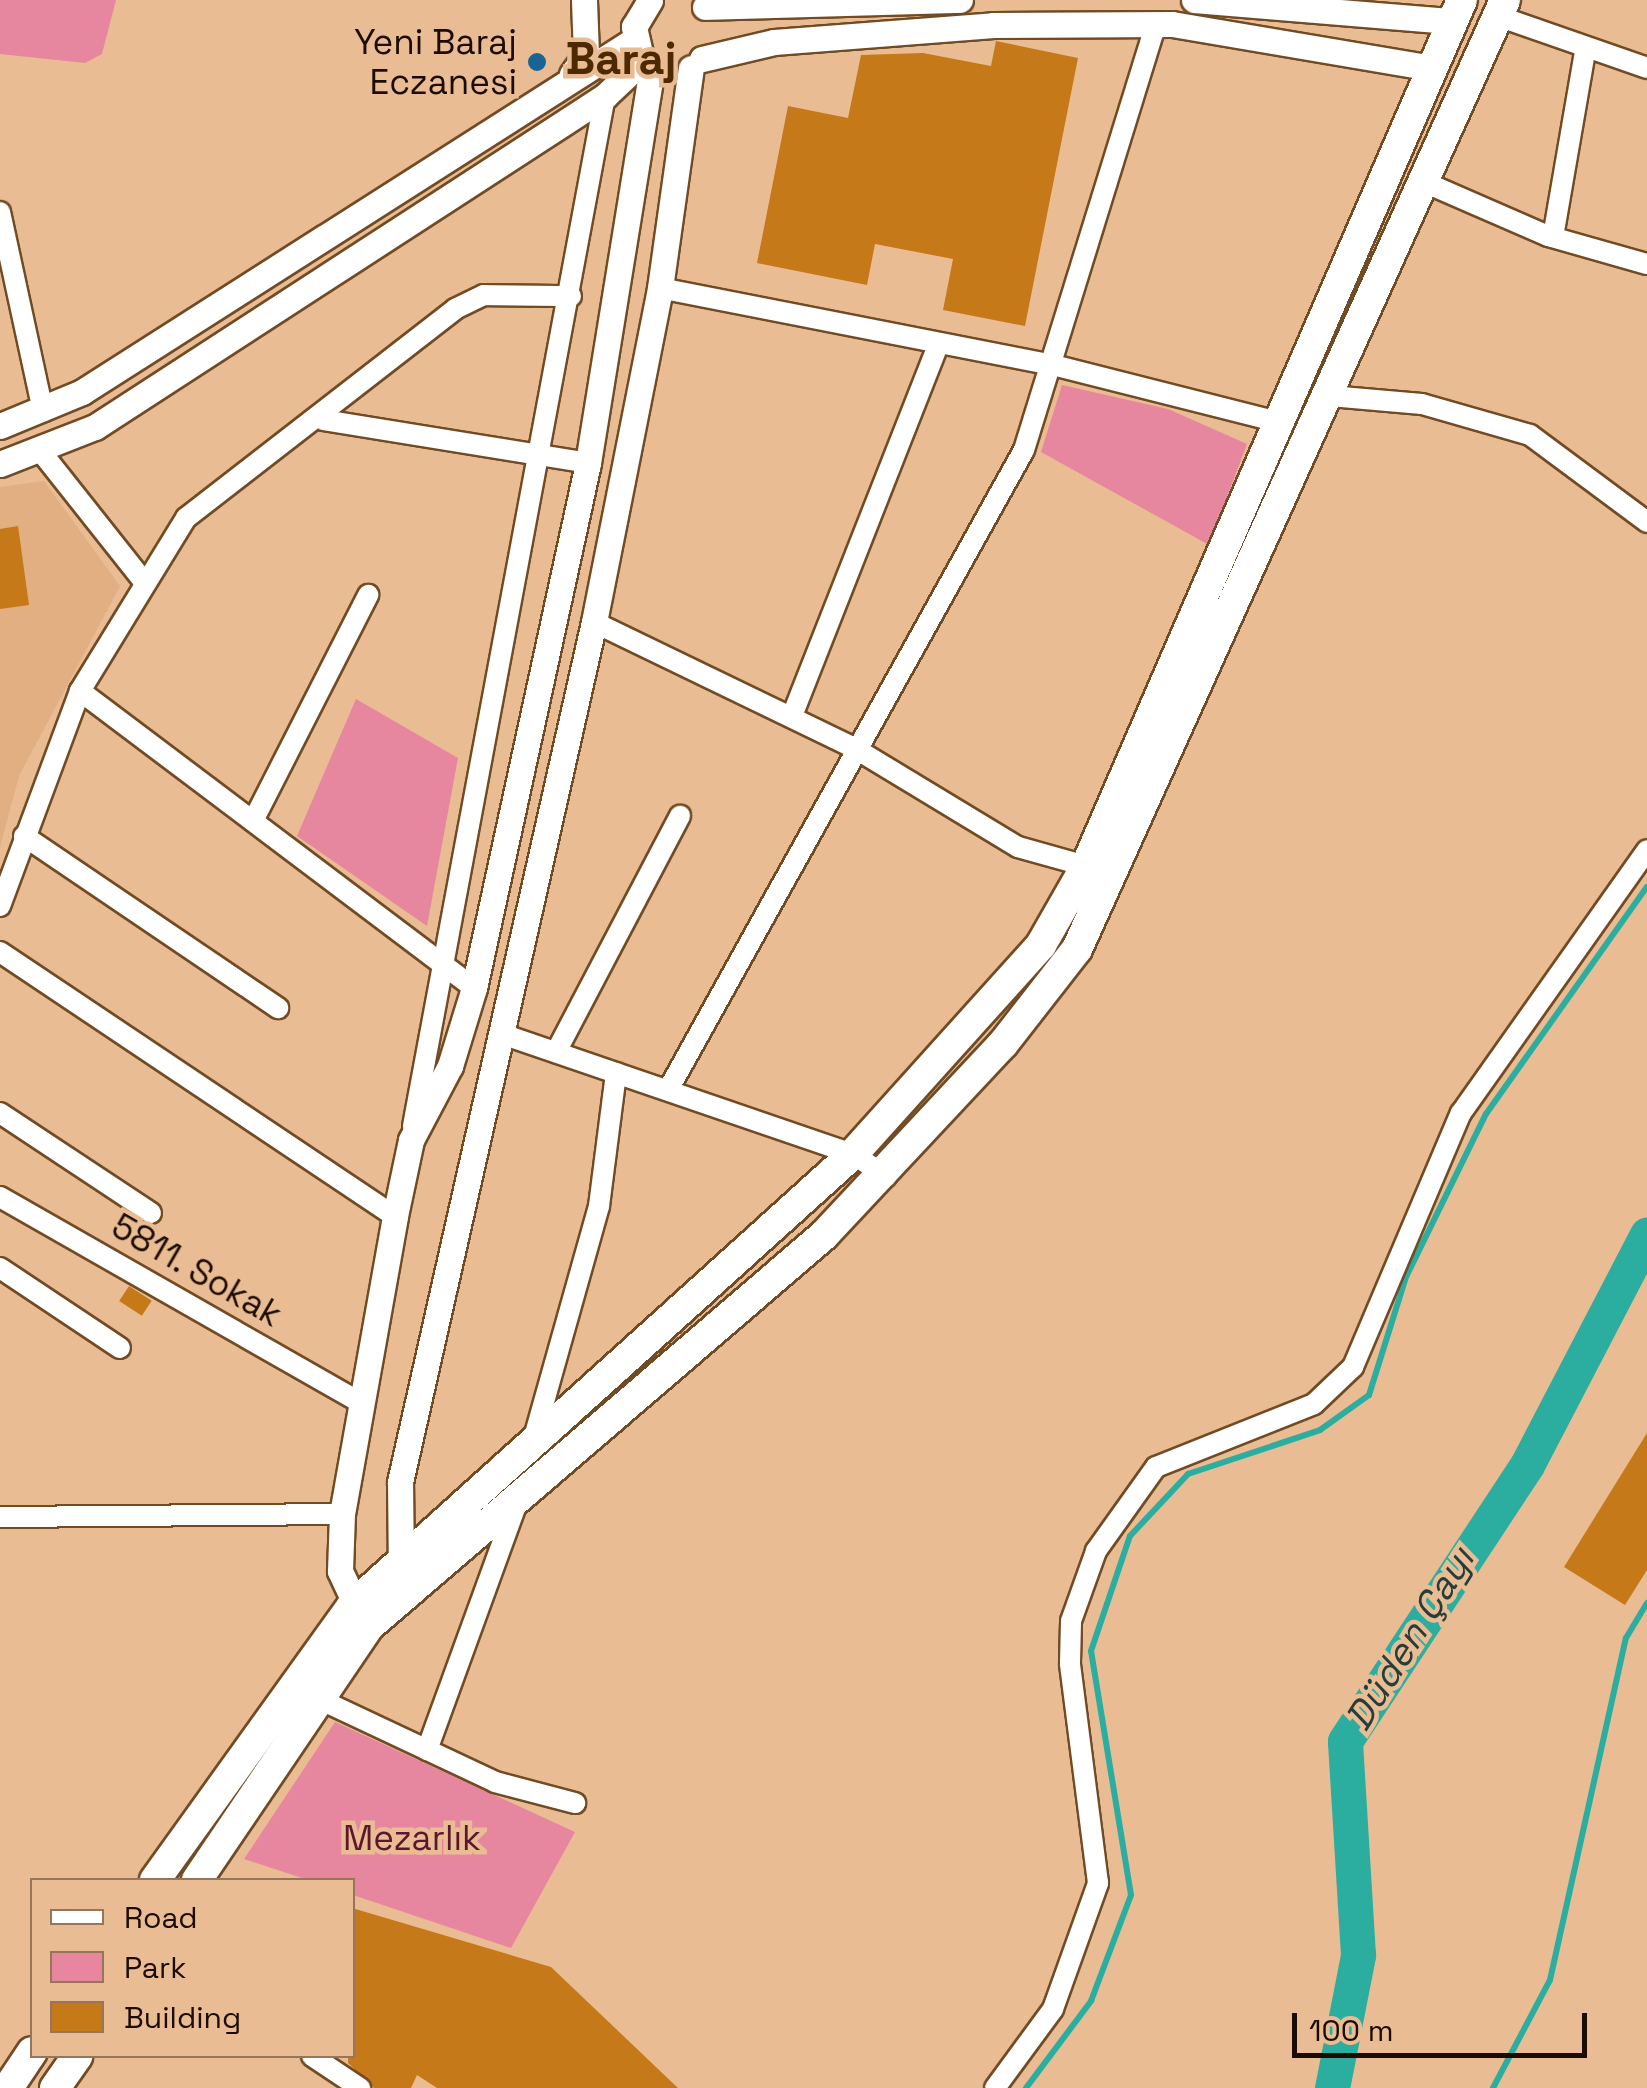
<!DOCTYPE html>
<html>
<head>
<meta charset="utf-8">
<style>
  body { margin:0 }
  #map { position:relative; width:1647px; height:2088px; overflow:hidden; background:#e9bc93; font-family:"Space Grotesk",sans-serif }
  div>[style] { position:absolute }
  .built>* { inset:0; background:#e1af81 }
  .green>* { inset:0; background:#e7879f }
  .stream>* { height:6px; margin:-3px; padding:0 3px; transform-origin:3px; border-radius:3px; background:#2baea0 }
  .river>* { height:35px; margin:-17.5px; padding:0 17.5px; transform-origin:17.5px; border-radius:17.5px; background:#2baea0 }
  .building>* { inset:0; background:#c67919; transform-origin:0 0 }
  .roads { filter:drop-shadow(2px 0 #714b24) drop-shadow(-2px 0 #714b24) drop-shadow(0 2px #714b24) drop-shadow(0 -2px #714b24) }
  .minor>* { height:20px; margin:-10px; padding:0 10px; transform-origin:10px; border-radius:10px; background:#fff }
  .tertiary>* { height:25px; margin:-12.5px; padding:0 12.5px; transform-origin:12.5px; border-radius:12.5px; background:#fff }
  .secondary>* { height:30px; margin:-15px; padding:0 15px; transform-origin:15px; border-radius:15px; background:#fff }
  .dots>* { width:28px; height:28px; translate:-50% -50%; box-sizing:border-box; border:5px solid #e9bc93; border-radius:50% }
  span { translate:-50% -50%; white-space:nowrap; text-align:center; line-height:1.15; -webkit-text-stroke:9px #e9bc93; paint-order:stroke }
  .poi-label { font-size:35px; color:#1b0b00 }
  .right { translate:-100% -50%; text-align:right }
  .street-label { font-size:35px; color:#1b0b00 }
  .park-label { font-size:35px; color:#5b172e }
  .water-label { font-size:38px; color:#243f3b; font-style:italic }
  .district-label { font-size:45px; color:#4d2900; font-weight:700 }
  .legend { position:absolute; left:30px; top:1878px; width:325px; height:180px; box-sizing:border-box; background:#e9bc93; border:2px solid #977558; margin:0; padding:12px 18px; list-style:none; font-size:30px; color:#1b0b00 }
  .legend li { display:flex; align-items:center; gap:20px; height:50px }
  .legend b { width:50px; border:2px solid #977558 }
  .scale { position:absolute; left:1292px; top:2013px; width:295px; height:45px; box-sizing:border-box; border:5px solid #1b0b00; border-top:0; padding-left:12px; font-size:30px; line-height:35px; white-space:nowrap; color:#1b0b00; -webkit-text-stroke:8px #e9bc93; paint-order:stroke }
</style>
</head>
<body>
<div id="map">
  <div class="built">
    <div style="clip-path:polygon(44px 481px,120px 586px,19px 776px,0 847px,0 487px)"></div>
  </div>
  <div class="green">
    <div style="clip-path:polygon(0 0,116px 0,102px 54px,85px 63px,0 54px)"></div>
    <div style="clip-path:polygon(1062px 385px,1168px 409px,1247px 444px,1209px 545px,1041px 452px)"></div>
    <div style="clip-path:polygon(356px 699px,458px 758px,427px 926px,297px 836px)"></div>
    <div style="clip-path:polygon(335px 1722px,575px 1832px,511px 1948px,353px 1895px,352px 1880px,308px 1880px,244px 1859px)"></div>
  </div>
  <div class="stream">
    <div style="left:1026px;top:2088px;width:109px;rotate:-53.2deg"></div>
    <div style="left:1091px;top:2001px;width:113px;rotate:-69.3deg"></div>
    <div style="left:1131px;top:1895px;width:247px;rotate:-99.3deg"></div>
    <div style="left:1091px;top:1651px;width:121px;rotate:-71.3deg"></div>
    <div style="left:1130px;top:1536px;width:85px;rotate:-46.9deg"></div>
    <div style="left:1188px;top:1474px;width:139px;rotate:-18.4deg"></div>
    <div style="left:1320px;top:1430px;width:60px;rotate:-35.5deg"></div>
    <div style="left:1369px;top:1395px;width:124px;rotate:-72.6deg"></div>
    <div style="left:1406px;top:1277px;width:182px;rotate:-63.9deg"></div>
    <div style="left:1486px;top:1114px;width:278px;rotate:-54.7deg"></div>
    <div style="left:1493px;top:2088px;width:122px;rotate:-62.2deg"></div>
    <div style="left:1550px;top:1980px;width:350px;rotate:-77.5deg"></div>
    <div style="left:1626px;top:1638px;width:41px;rotate:-59deg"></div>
  </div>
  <div class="river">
    <div style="left:1332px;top:2088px;width:136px;rotate:-78.9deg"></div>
    <div style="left:1358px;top:1955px;width:214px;rotate:-93.5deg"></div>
    <div style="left:1345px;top:1741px;width:331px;rotate:-56.6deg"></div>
    <div style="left:1527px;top:1465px;width:260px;rotate:-62.5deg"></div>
  </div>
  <div class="building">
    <div style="clip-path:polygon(996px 41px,1078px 58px,1025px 326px,943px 310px,953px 259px,875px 244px,867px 285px,757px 263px,788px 106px,848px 118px,861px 55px,923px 53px,991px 66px)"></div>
    <div style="clip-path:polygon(18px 526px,29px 605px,0 609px,0 529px)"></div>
    <div style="left:129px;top:1286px;width:27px;height:18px;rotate:33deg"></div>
    <div style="clip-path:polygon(1647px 1433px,1647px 1570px,1625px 1605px,1564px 1567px)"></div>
    <div style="clip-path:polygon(352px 1908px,551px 1967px,678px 2088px,437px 2088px,417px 2075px,411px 2088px,374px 2088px,348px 2063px)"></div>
  </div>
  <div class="roads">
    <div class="minor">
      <div style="left:1498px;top:16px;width:158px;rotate:19.2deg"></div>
      <div style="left:1424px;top:182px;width:135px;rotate:23.5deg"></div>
      <div style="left:1548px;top:236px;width:103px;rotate:15.8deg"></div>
      <div style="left:0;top:212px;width:204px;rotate:77.8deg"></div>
      <div style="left:1553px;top:237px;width:189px;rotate:-80.2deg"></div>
      <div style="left:660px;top:288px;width:400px;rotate:11.1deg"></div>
      <div style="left:1053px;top:365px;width:236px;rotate:14.2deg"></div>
      <div style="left:1330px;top:396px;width:92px;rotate:5deg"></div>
      <div style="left:1422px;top:404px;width:112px;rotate:16deg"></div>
      <div style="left:1530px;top:435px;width:146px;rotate:36.6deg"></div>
      <div style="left:323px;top:420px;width:268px;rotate:9.2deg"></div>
      <div style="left:42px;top:453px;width:161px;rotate:51.6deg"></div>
      <div style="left:594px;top:622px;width:285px;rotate:25.8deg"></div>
      <div style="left:851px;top:746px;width:195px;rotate:31.2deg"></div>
      <div style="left:1018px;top:847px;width:71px;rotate:15.6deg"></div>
      <div style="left:80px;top:691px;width:493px;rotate:37deg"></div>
      <div style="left:792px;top:716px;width:399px;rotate:-68.5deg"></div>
      <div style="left:253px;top:821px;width:254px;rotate:-63deg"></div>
      <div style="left:24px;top:836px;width:307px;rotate:34.1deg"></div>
      <div style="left:0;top:906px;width:229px;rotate:-69.6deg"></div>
      <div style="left:80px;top:691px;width:203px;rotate:-58.5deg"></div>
      <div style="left:186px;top:518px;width:341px;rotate:-37.8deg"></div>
      <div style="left:455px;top:309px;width:32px;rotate:-26deg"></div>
      <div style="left:484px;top:295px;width:87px;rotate:0.7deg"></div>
      <div style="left:0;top:952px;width:475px;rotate:33.8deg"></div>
      <div style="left:502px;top:1034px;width:371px;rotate:18.9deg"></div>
      <div style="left:853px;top:1154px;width:40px;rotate:34deg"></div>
      <div style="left:556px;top:1052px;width:267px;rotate:-62.3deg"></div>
      <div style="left:668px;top:1090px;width:732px;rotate:-60.92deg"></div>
      <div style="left:1024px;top:450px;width:446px;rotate:-72.8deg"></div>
      <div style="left:0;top:1113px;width:181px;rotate:33.5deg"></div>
      <div style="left:413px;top:1126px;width:1048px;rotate:-79.44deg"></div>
      <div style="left:0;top:1197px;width:416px;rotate:29.7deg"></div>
      <div style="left:0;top:1268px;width:144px;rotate:33.7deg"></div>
      <div style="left:533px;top:1441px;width:244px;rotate:-74.3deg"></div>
      <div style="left:599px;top:1206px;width:134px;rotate:-82.7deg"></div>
      <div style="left:0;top:1517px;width:342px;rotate:-0.5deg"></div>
      <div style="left:319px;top:1699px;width:195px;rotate:25.2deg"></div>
      <div style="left:495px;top:1782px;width:83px;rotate:14.7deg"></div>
      <div style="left:427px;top:1750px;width:266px;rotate:-70deg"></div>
      <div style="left:312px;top:2056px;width:58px;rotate:33.7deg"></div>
      <div style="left:995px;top:2088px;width:98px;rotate:-53.7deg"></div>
      <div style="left:1053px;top:2009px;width:134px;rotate:-70.3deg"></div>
      <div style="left:1098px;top:1883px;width:222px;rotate:-97.3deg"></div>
      <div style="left:1070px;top:1663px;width:42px;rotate:-88.6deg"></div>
      <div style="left:1071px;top:1621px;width:74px;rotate:-70.3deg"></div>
      <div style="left:1096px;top:1551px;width:103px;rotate:-54.5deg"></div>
      <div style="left:1156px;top:1467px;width:170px;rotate:-21.7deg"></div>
      <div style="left:1314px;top:1404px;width:54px;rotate:-43.5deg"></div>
      <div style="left:1353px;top:1367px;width:276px;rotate:-67deg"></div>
      <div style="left:1461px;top:1113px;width:322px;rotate:-54.7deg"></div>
    </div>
    <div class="tertiary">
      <div style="left:1194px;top:0;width:259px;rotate:4.7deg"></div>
      <div style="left:705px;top:7px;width:255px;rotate:-1.6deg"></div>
      <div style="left:640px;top:53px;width:27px;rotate:-103deg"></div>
      <div style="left:634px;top:27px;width:31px;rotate:-59deg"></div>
      <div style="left:702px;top:59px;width:74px;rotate:-13.3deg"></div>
      <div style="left:774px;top:42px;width:220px;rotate:-4.4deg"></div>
      <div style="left:993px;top:25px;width:179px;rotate:-0.3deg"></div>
      <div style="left:1172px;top:24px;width:263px;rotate:9.6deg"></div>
      <div style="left:572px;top:74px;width:24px;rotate:-54deg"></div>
      <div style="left:586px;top:55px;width:55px;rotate:-92.1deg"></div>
      <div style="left:0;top:426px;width:89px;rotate:-22.5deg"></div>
      <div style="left:82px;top:392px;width:655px;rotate:-32.52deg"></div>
      <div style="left:0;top:464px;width:102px;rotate:-21.3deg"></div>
      <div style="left:95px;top:427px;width:608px;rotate:-32.98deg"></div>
      <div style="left:605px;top:96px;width:54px;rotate:-43.5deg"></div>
      <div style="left:401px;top:1574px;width:92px;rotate:-90.6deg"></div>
      <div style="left:400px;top:1482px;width:882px;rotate:-77.29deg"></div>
      <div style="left:594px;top:622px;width:340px;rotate:-78.8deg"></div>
      <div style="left:660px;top:288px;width:222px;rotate:-82deg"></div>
      <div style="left:362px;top:1618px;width:52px;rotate:-115.1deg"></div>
      <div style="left:340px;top:1571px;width:57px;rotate:-88deg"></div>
      <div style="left:342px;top:1514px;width:303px;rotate:-79.9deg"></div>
      <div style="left:395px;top:1216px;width:78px;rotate:-78.1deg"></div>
      <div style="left:411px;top:1140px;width:84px;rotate:-62.2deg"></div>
      <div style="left:450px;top:1066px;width:82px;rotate:-72.9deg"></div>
      <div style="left:474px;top:988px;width:537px;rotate:-77.75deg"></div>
      <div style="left:588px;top:463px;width:402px;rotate:-80.8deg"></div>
    </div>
    <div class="secondary">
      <div style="left:155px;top:1880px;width:337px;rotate:-54.3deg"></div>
      <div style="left:352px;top:1606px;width:675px;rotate:-42.06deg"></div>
      <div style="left:853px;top:1154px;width:281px;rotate:-48deg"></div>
      <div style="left:1041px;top:945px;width:91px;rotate:-60.3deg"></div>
      <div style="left:1086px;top:866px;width:944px;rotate:-66.53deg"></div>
      <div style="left:197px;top:1880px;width:307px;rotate:-55.9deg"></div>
      <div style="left:369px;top:1626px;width:600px;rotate:-40.67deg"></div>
      <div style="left:824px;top:1235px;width:262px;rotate:-46.9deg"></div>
      <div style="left:1003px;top:1044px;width:120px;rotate:-52.1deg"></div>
      <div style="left:1077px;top:949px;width:1041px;rotate:-65.72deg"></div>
      <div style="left:8px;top:2088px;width:43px;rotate:-56.3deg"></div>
      <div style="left:55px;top:2088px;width:39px;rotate:-55deg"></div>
    </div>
  </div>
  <div class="dots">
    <div style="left:537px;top:62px;background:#196497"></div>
  </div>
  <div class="poi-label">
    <span class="right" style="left:517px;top:62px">Yeni Baraj<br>Eczanesi</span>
  </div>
  <div class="street-label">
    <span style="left:197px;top:1270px;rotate:30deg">5811. Sokak</span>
  </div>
  <div class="park-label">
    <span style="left:412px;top:1838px">Mezarlık</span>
  </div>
  <div class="water-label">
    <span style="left:1410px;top:1639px;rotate:-58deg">Düden Çayı</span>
  </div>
  <div class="district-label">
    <span style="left:621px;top:59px">Baraj</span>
  </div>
  <ul class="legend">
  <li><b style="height:12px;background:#fff"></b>Road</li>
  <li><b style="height:28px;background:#e7879f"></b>Park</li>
  <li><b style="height:28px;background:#c67919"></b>Building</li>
  </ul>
  <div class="scale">100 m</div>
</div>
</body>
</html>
